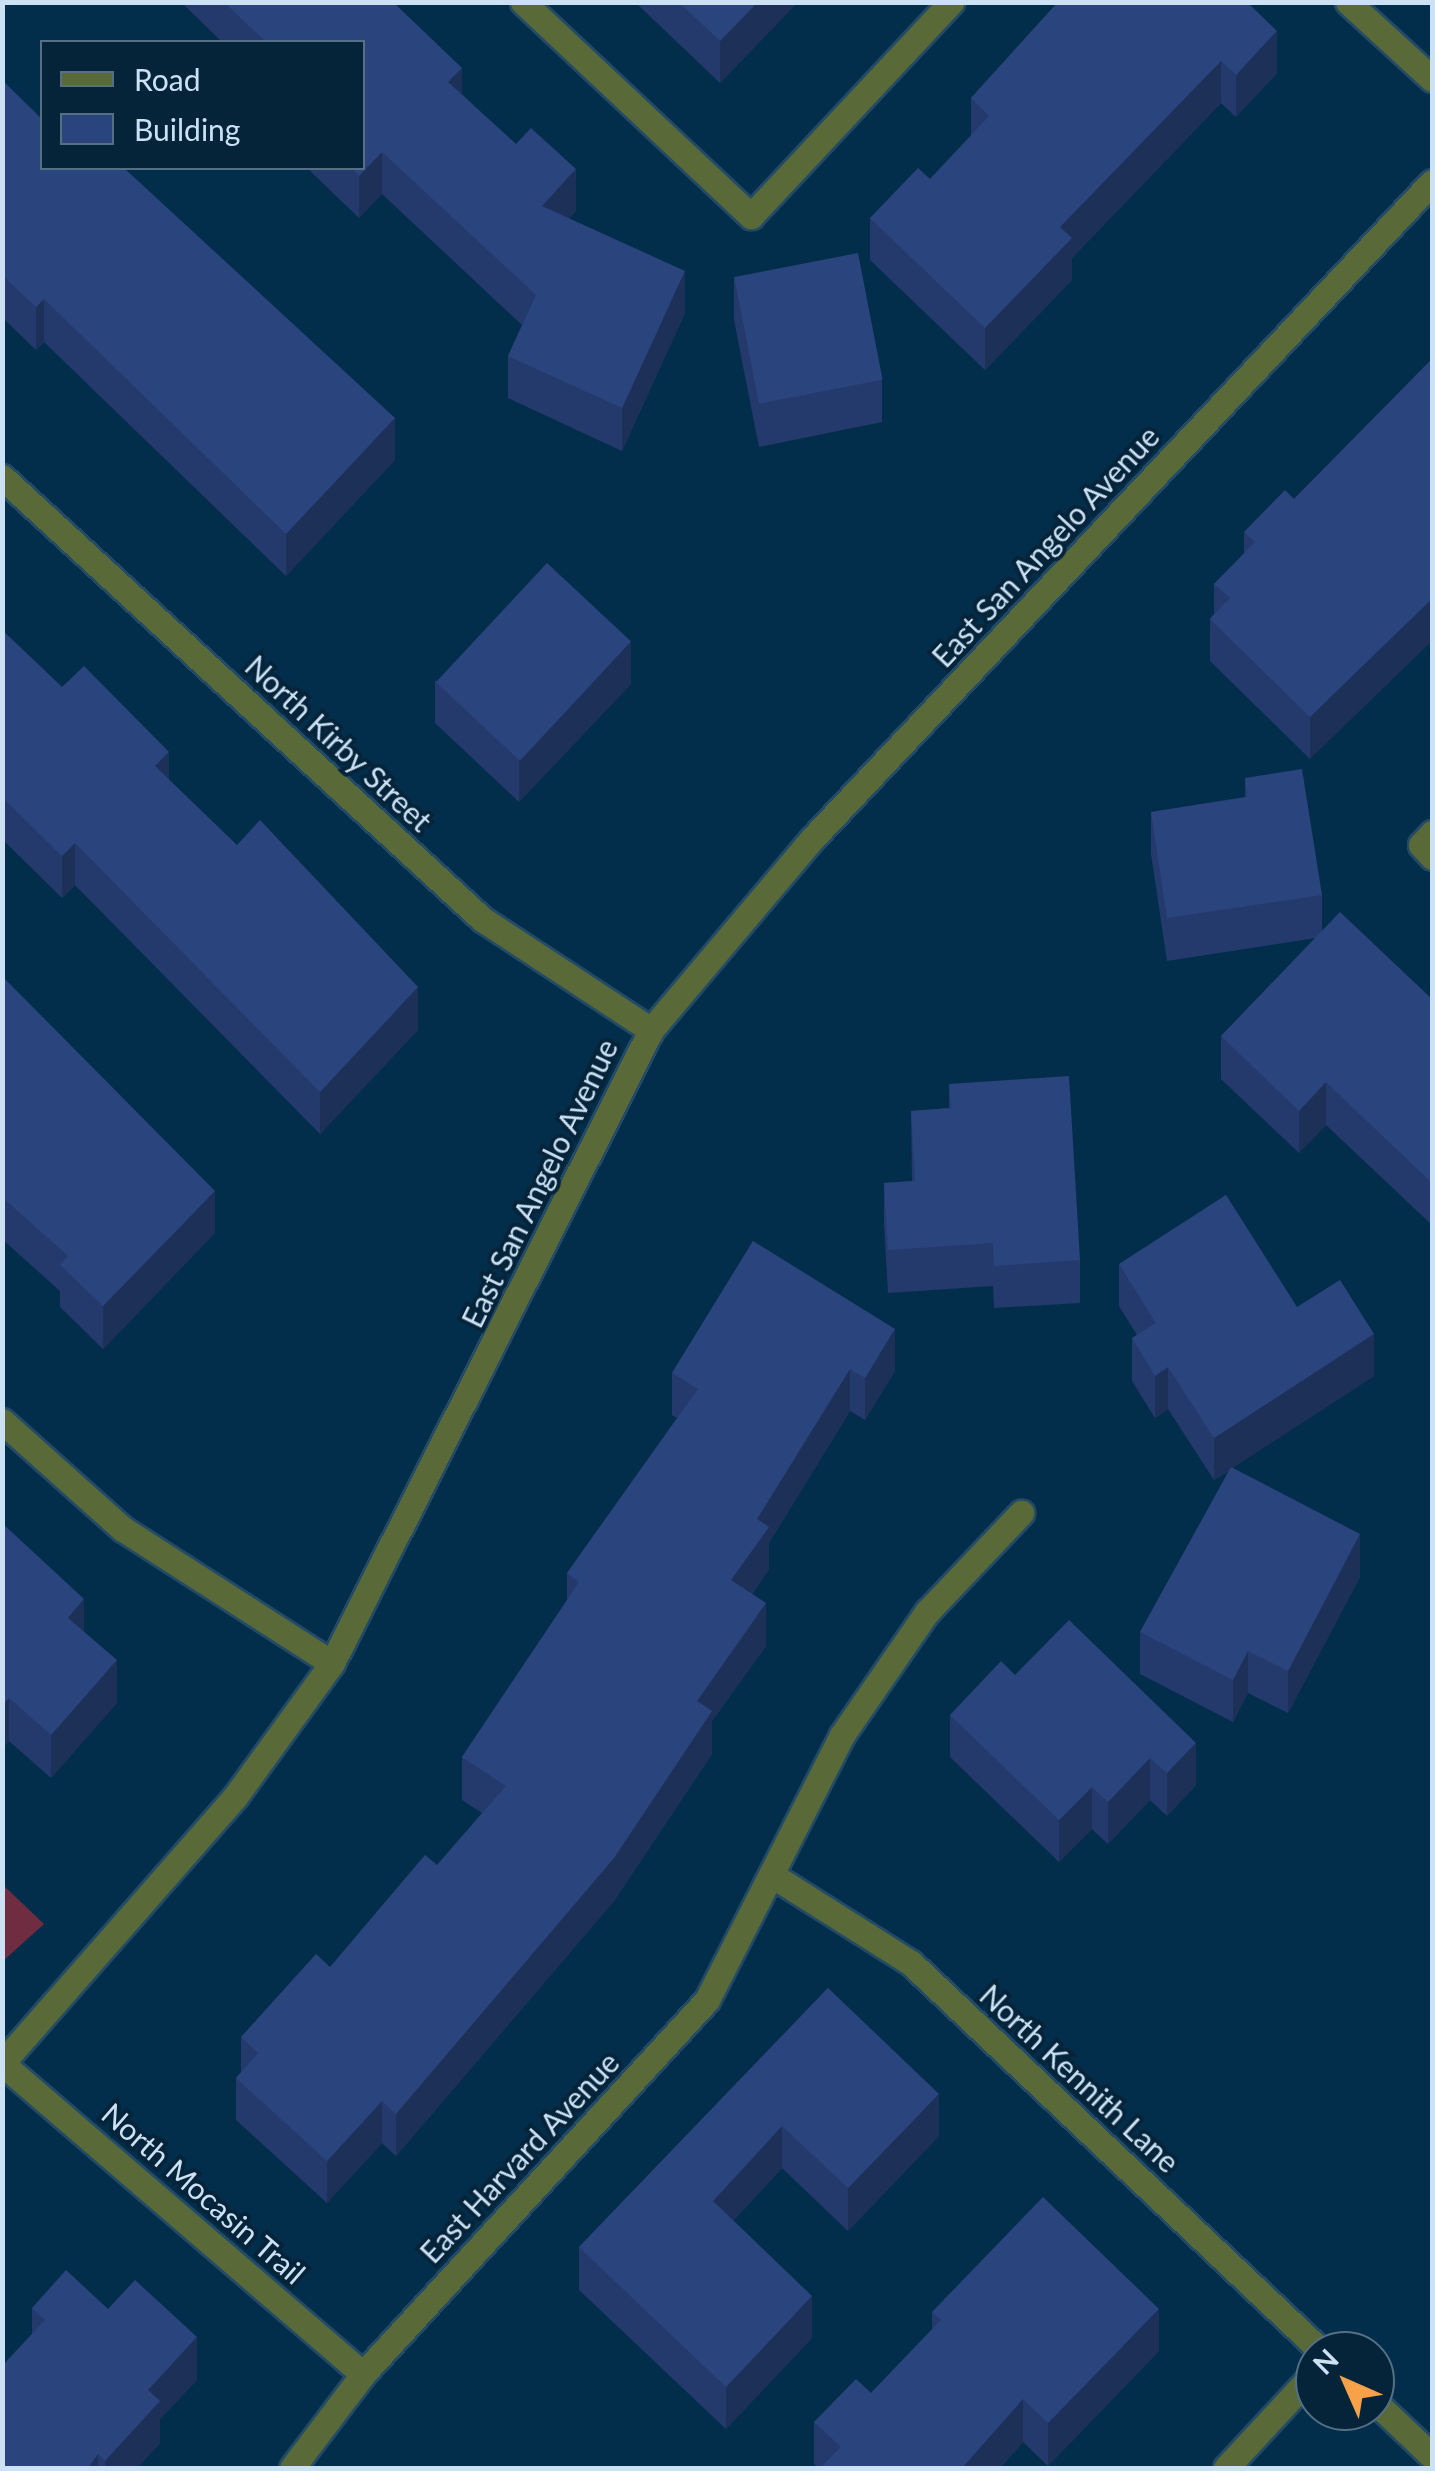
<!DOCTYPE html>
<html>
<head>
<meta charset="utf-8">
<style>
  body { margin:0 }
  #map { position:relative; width:1435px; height:2471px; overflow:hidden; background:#032e4b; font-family:Lato,sans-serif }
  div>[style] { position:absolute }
  .green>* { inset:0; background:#702c41 }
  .roads { filter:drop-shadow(2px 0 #234b66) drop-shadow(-2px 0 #234b66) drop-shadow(0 2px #234b66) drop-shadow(0 -2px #234b66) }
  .minor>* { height:25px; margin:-12.5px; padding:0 12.5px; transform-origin:12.5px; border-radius:12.5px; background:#596938 }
  .wall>* { inset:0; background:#243a6c }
  .shaded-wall>* { inset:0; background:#1d3058 }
  .building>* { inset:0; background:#2a447e; transform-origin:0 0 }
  span { translate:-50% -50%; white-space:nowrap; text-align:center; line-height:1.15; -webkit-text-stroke:8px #05243a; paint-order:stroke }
  .street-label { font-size:30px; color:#cce2f4 }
  .frame { position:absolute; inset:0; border:5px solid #cce2f4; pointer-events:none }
  .legend { position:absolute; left:40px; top:40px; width:325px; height:130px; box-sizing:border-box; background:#05243a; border:2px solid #557084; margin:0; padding:12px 18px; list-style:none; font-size:30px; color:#cce2f4 }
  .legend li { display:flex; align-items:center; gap:20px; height:50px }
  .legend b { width:50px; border:2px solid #557084 }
  .north { position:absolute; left:1295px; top:2331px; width:100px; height:100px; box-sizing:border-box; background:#05243a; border:2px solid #557084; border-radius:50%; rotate:315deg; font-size:28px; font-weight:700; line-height:40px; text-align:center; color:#cce2f4 }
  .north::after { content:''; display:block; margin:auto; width:35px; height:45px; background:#f7a248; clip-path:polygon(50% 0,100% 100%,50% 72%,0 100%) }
</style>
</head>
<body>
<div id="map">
  <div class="green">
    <div style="clip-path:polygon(2px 1884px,44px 1924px,3px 1961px,2px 1961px)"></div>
  </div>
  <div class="roads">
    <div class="minor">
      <div style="left:523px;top:2px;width:313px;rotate:43.2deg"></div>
      <div style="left:751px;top:216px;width:293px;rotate:-46.9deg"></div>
      <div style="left:1348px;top:2px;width:114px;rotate:42.5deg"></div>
      <div style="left:2px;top:477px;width:653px;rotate:42.64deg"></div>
      <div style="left:482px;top:919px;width:202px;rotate:33.3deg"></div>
      <div style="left:1432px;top:833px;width:16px;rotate:133deg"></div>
      <div style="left:1421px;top:845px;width:16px;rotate:47deg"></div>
      <div style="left:2px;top:1421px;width:162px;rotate:41.8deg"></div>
      <div style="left:123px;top:1529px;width:248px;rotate:32.7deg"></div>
      <div style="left:775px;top:1877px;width:161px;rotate:32.3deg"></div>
      <div style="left:911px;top:1963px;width:564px;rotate:43.42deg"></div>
      <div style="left:363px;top:2374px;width:476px;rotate:-139.3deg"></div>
      <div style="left:2px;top:2063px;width:354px;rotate:-48.8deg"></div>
      <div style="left:235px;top:1797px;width:165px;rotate:-54.1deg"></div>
      <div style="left:332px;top:1663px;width:709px;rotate:-63.25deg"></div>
      <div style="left:651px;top:1030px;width:250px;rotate:-49.9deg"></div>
      <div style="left:812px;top:839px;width:903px;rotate:-46.66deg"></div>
      <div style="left:1375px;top:2402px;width:79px;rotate:43.5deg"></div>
      <div style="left:292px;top:2468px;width:118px;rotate:-52.9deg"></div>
      <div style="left:363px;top:2374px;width:508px;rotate:-47.39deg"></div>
      <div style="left:707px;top:2000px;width:297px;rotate:-63deg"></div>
      <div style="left:842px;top:1735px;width:150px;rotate:-55.4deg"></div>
      <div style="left:927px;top:1612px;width:137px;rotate:-46.5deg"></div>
      <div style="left:1226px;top:2468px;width:131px;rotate:-47.2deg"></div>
    </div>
  </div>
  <div class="wall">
    <div style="clip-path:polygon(181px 2px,393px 2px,462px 94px,576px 211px,569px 218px,685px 313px,622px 451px,508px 398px,508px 356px,522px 325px,382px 194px,359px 218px,307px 168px,362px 168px,362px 42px,222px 42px)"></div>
    <div style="clip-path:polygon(635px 2px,798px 2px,720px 83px)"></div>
    <div style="clip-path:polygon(1058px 2px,1277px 73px,1236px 117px,1221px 103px,1072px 258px,1072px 280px,985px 370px,870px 260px,870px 218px,930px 179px,971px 136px,971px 98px)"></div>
    <div style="clip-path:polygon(2px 80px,395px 460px,286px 576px,44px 342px,36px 350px,2px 317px)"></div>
    <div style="clip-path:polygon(734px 278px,882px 380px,882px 422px,759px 447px,734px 320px)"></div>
    <div style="clip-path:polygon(1432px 359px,1310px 759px,1210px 661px,1210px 619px,1214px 614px,1214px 584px,1244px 554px,1244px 532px,1294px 499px)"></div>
    <div style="clip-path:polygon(2px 630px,62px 687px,169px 780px,418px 1030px,320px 1134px,75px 885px,62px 898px,2px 839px)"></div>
    <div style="clip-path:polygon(435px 681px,631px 684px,519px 802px,435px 723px)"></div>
    <div style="clip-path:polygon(1245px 778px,1322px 895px,1322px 931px,1432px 999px,1432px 1225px,1326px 1125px,1299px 1153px,1221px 1079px,1221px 1036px,1316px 938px,1167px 961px,1151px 854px,1151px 812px,1245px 797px)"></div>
    <div style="clip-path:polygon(2px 976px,215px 1233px,103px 1349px,60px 1307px,60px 1291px,2px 1239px)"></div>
    <div style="clip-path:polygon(949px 1084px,1080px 1260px,1080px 1303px,994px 1308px,993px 1286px,888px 1293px,884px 1225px,884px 1183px,912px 1181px,911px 1111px,949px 1108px)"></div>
    <div style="clip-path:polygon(753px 1241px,895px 1371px,865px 1420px,850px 1411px,769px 1543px,769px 1569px,752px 1594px,766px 1646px,712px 1721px,712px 1754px,614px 1901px,396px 2156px,382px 2143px,327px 2203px,236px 2120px,236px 2078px,241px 2073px,241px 2037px,330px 1967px,437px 1865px,482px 1813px,462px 1800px,462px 1757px,567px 1601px,567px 1573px,677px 1418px,672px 1415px,672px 1373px)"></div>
    <div style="clip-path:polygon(1119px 1264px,1297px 1307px,1374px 1376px,1232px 1468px,1360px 1577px,1288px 1713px,1248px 1693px,1233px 1722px,1140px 1674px,1140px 1632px,1229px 1471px,1214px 1480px,1168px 1409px,1155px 1418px,1132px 1381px,1132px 1338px,1137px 1335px,1119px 1306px)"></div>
    <div style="clip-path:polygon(2px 1523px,84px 1632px,117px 1703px,51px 1778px,9px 1741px,2px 1749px)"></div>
    <div style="clip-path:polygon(1015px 1675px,1196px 1785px,1167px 1816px,1150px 1800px,1108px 1844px,1092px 1829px,1059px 1862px,950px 1757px,950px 1715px)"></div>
    <div style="clip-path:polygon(828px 1988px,939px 2136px,848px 2231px,782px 2168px,733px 2221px,812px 2338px,726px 2429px,579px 2290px,579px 2247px)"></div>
    <div style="clip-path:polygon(32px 2308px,108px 2309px,197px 2380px,160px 2419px,160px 2443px,137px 2468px,2px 2468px,32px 2334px)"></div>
    <div style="clip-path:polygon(932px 2312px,1159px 2351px,1048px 2466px,1023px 2442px,1000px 2468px,819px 2468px,814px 2464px,814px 2422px,871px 2393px,932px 2329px)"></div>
  </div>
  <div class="shaded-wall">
    <div style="clip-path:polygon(758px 2px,798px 2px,720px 83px,720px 41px)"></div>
    <div style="clip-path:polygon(1277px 31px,1277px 73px,1236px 117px,1236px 75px)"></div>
    <div style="clip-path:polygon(1221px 61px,1221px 103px,1072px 258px,1072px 280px,985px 370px,985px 328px,1060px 227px)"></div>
    <div style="clip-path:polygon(462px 68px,462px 110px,448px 82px)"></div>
    <div style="clip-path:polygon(382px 152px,382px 194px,359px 218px,359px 176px)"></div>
    <div style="clip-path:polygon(576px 169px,576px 211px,542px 248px,542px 206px)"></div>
    <div style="clip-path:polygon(685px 271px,685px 313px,622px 451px,622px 408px)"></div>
    <div style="clip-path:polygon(44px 299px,44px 342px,36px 350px,36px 307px)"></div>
    <div style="clip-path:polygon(395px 418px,395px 460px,286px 576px,286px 534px)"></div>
    <div style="clip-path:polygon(1432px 599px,1432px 641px,1310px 759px,1310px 717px)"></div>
    <div style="clip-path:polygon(631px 642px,631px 684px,519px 802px,519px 760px)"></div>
    <div style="clip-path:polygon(169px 752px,169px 794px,155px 766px)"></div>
    <div style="clip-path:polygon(75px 843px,75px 885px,62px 898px,62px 856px)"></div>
    <div style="clip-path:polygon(418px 987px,418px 1030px,320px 1134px,320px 1092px)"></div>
    <div style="clip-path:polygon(1326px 1082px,1326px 1125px,1299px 1153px,1299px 1111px)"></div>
    <div style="clip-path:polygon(215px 1191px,215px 1233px,103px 1349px,103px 1306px)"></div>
    <div style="clip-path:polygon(895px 1329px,895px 1371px,865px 1420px,865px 1378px)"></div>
    <div style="clip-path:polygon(1374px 1334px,1374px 1376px,1214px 1480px,1214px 1438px)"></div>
    <div style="clip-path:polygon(1168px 1367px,1168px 1409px,1155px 1418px,1155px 1376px)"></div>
    <div style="clip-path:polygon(850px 1369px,850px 1411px,769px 1543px,769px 1569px,731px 1622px,731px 1580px,757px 1519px)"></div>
    <div style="clip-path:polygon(1360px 1534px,1360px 1577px,1288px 1713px,1288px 1671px)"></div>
    <div style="clip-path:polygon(84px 1599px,84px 1641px,68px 1618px)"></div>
    <div style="clip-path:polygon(766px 1603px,766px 1646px,712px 1721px,712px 1754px,614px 1901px,396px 2156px,396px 2114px,697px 1701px)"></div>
    <div style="clip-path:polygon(1248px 1651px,1248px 1693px,1233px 1722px,1233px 1680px)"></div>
    <div style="clip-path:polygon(117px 1660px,117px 1703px,51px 1778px,51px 1735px)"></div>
    <div style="clip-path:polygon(9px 1698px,9px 1741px,2px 1749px,2px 1706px)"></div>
    <div style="clip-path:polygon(1196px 1743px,1196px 1785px,1167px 1816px,1167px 1773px)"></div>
    <div style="clip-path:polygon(1150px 1758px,1150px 1800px,1108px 1844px,1108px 1802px)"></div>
    <div style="clip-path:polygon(1092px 1787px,1092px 1829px,1059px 1862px,1059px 1820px)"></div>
    <div style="clip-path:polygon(939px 2094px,939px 2136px,848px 2231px,848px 2188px)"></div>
    <div style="clip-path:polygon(382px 2101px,382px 2143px,327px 2203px,327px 2161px)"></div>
    <div style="clip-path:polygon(782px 2126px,782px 2168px,713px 2243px,713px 2201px)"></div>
    <div style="clip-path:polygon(812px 2296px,812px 2338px,726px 2429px,726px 2387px)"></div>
    <div style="clip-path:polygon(1159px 2309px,1159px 2351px,1048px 2466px,1048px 2423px)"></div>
    <div style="clip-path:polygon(197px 2337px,197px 2380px,160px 2419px,160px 2443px,137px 2468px,105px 2468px,105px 2461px,148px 2390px)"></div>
    <div style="clip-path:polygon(1023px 2399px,1023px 2442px,1000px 2468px,962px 2468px)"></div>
    <div style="clip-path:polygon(98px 2454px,98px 2468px,88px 2468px)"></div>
  </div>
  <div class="building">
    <div style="clip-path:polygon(224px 2px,393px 2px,462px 68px,448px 82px,516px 144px,531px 128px,576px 169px,542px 206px,685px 271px,622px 408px,508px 356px,536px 295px,382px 152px,359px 176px,351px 168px,362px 168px,362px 42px,266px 42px)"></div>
    <div style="clip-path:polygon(679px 2px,758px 2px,720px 41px)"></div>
    <div style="clip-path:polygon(1058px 2px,1247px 2px,1277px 31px,1236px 75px,1221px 61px,1060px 227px,1072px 238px,985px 328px,870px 218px,918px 168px,930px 179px,989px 116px,971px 98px)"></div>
    <div style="clip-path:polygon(2px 80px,42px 120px,42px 168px,124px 168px,395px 418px,286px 534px,44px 299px,36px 307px,2px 275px)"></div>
    <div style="left:858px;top:253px;width:129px;height:126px;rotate:79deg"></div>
    <div style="clip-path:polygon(1432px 359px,1432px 599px,1310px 717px,1210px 619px,1230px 598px,1214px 584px,1255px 542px,1244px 532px,1285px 490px,1294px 499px)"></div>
    <div style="left:547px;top:563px;width:115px;height:163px;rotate:43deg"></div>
    <div style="clip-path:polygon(2px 630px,62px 687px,84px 666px,169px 752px,155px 766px,237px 845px,260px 820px,418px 987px,320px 1092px,75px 843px,62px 856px,2px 797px)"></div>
    <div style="clip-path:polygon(1302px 769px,1322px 895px,1167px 918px,1151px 812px,1247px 797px,1245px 778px)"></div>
    <div style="clip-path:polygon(1340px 912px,1432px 999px,1432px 1183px,1326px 1082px,1299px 1111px,1221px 1036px)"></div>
    <div style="clip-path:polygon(2px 976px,215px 1191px,103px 1306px,60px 1265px,68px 1256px,2px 1197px)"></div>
    <div style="clip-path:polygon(1069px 1076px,1080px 1260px,994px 1266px,993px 1243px,888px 1250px,884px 1183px,915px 1181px,911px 1111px,951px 1108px,949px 1084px)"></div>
    <div style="clip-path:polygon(1226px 1195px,1297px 1307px,1340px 1280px,1374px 1334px,1214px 1438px,1168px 1367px,1155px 1376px,1132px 1338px,1156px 1323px,1119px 1264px)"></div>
    <div style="clip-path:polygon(753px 1241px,895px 1329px,865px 1378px,850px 1369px,757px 1519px,769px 1527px,731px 1580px,766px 1603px,697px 1701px,712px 1711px,614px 1858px,396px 2114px,382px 2101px,327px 2161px,236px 2078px,258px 2053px,241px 2037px,316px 1954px,330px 1967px,425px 1855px,437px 1865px,506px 1786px,462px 1757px,579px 1582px,567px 1573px,698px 1389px,672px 1373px)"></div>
    <div style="clip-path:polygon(1231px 1467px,1360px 1534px,1288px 1671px,1248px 1651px,1233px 1680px,1140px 1632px)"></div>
    <div style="clip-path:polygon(2px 1523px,84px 1599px,68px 1618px,117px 1660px,51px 1735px,9px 1698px,2px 1706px)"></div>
    <div style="clip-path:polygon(1069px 1620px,1196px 1743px,1167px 1773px,1150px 1758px,1108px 1802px,1092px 1787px,1059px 1820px,950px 1715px,1001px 1661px,1015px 1675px)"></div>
    <div style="clip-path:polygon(828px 1988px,939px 2094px,848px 2188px,782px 2126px,713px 2201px,812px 2296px,726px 2387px,579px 2247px)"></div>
    <div style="clip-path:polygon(1043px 2197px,1159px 2309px,1048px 2423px,1023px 2399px,962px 2468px,820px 2468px,841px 2447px,814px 2422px,856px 2379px,871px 2393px,941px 2320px,932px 2312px)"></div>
    <div style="clip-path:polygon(66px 2270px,108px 2309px,135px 2280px,197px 2337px,148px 2390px,160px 2401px,105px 2461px,98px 2454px,88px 2468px,2px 2468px,2px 2366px,45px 2320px,32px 2308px)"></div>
  </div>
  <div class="street-label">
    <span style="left:1045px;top:546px;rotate:-47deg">East San Angelo Avenue</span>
    <span style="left:339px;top:743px;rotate:43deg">North Kirby Street</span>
    <span style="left:539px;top:1183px;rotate:-64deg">East San Angelo Avenue</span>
    <span style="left:1080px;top:2078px;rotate:43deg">North Kennith Lane</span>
    <span style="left:519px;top:2157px;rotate:-47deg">East Harvard Avenue</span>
    <span style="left:204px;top:2193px;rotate:41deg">North Mocasin Trail</span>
  </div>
  <div class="frame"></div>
  <ul class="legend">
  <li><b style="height:12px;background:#596938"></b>Road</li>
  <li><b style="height:28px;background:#2a447e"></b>Building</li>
  </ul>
  <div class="north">N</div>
</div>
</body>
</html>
